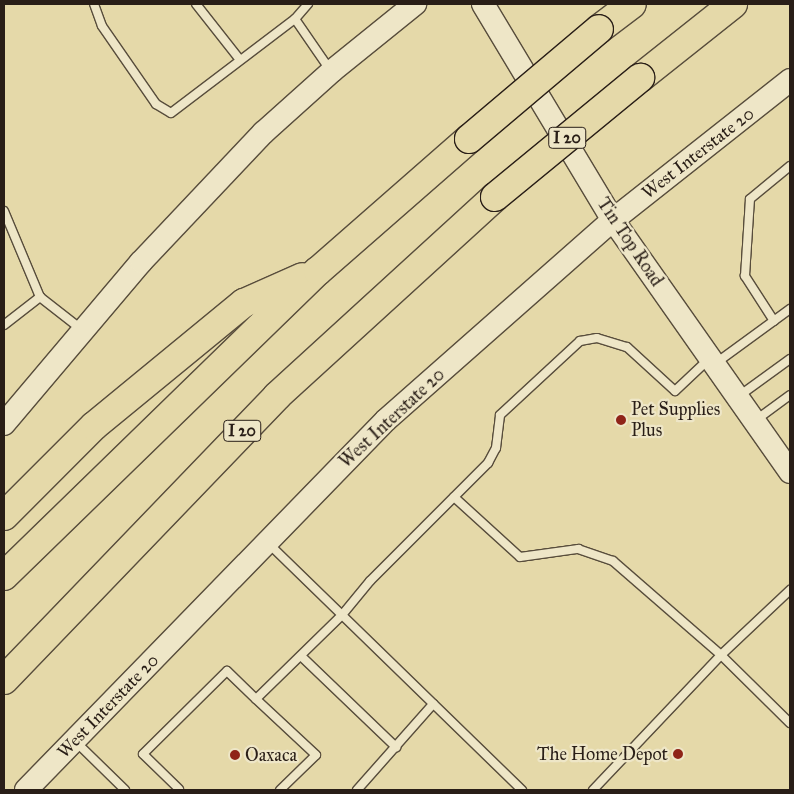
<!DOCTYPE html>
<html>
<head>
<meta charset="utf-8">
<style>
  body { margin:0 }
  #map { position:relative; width:794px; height:794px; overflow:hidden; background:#e5d9a9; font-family:"IM FELL Great Primer",serif }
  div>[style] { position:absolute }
  .roads { filter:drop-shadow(1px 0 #584d3c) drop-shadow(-1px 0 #584d3c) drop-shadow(0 1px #584d3c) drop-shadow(0 -1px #584d3c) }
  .lane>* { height:8px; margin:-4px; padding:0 4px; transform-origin:4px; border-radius:4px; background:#eee6c7 }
  .secondary>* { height:22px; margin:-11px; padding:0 11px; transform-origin:11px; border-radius:11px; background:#eee6c7 }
  .highway>* { height:28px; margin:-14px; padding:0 14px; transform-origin:14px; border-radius:14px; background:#e5d9a9 }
  .bridges { filter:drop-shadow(1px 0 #291e17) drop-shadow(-1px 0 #291e17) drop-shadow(0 1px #291e17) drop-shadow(0 -1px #291e17) }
  .highway-bridge>* { height:28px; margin:-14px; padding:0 14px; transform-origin:14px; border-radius:14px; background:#e5d9a9 }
  .dots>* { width:14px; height:14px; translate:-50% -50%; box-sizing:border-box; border:2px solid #eee6c7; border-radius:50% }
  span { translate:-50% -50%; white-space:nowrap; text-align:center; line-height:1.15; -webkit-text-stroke:4.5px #eee6c7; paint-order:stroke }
  .shield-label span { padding:1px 4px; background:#eee6c7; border:1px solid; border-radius:4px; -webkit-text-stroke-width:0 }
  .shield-label { font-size:16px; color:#291e17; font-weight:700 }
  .street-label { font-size:18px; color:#291e17 }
  .poi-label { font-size:18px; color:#291e17 }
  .left { translate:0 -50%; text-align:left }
  .right { translate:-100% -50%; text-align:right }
  .frame { position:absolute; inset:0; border:5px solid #291e17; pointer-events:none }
</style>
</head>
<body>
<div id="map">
  <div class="roads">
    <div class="lane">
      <div style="left:94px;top:4px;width:23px;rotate:70deg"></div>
      <div style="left:102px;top:26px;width:95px;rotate:55.3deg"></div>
      <div style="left:156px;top:104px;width:17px;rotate:31deg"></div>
      <div style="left:171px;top:113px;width:156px;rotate:-37.2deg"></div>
      <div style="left:196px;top:4px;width:71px;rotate:51.8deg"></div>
      <div style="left:308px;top:4px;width:20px;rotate:131deg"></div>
      <div style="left:295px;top:19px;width:62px;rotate:55.5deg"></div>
      <div style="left:4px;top:211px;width:93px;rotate:67.3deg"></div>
      <div style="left:40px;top:297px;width:52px;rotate:38deg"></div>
      <div style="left:774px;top:321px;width:54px;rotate:-122.8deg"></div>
      <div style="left:745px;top:276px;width:77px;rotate:-86.3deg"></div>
      <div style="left:750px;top:199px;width:52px;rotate:-39.5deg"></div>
      <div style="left:4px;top:325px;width:46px;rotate:-37.9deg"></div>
      <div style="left:716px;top:363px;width:92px;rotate:-36.1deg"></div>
      <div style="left:739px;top:396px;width:63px;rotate:-36deg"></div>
      <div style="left:756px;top:420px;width:42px;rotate:-36.3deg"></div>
      <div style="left:454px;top:497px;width:89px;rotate:42.3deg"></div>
      <div style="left:520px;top:557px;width:59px;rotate:-7.9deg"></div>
      <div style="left:578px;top:549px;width:37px;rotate:19deg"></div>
      <div style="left:613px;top:561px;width:143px;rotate:41deg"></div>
      <div style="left:721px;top:655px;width:97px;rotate:44.6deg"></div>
      <div style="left:269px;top:544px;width:353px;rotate:44.2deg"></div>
      <div style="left:301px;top:656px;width:132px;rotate:43.8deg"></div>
      <div style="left:75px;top:741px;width:70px;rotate:44.4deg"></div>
      <div style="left:179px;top:789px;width:50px;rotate:-135.8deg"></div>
      <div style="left:143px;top:754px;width:118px;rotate:-44.7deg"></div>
      <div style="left:227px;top:671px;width:40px;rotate:44deg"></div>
      <div style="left:280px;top:790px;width:50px;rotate:-44.2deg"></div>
      <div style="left:316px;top:755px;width:82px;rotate:-137deg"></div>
      <div style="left:256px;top:699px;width:120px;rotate:-44.3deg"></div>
      <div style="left:342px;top:615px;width:44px;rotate:-50.5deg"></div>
      <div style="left:370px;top:581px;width:167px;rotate:-45deg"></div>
      <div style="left:488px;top:463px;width:17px;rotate:-62deg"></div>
      <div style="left:496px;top:448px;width:33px;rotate:-83deg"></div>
      <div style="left:500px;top:415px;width:109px;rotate:-42.8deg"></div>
      <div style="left:580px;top:341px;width:17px;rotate:-10deg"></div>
      <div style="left:597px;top:338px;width:31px;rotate:17deg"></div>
      <div style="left:627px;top:347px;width:65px;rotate:42.5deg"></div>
      <div style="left:675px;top:391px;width:47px;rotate:-43.3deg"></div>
      <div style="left:357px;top:790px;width:115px;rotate:-48.5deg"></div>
      <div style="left:593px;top:790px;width:186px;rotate:-46.5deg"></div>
      <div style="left:721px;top:655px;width:95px;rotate:-43.3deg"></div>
    </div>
    <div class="secondary">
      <div style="left:483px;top:4px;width:252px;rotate:59deg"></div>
      <div style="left:613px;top:220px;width:308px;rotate:54.9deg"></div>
      <div style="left:4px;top:424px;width:212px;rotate:-49.8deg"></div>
      <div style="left:141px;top:262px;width:178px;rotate:-46.6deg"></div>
      <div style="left:263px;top:133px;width:93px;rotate:-41.9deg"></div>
      <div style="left:332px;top:71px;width:107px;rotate:-38.9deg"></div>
      <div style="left:26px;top:790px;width:516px;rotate:-45.78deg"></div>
      <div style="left:386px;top:420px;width:303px;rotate:-41.4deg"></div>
      <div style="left:613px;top:220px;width:226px;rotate:-38.3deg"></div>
    </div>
    <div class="highway">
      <div style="left:599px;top:29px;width:41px;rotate:-37.1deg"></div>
      <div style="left:640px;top:78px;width:119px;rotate:-38.5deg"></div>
      <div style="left:4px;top:516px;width:127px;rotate:-45deg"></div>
      <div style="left:94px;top:426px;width:194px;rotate:-39.4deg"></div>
      <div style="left:244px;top:303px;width:64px;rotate:-23.8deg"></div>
      <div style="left:4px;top:576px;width:438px;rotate:-44.2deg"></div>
      <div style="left:318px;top:271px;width:201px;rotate:-41.2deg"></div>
      <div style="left:4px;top:680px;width:394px;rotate:-46.1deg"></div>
      <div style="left:277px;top:396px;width:295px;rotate:-42.4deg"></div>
    </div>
  </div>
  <div class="bridges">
    <div class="highway-bridge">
      <div style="left:469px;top:139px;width:170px;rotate:-40.2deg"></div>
      <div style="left:495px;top:197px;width:188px;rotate:-39.4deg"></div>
    </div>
  </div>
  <div class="dots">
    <div style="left:621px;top:420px;background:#8f2418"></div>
    <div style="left:678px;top:754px;background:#8f2418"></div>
    <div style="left:235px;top:755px;background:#8f2418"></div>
  </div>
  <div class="shield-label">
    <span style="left:567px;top:138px">I 20</span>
    <span style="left:242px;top:431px">I 20</span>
  </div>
  <div class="street-label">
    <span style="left:698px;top:153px;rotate:-38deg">West Interstate 20</span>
    <span style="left:630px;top:242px;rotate:56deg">Tin Top Road</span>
    <span style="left:392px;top:418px;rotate:-43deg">West Interstate 20</span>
    <span style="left:108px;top:706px;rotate:-46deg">West Interstate 20</span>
  </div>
  <div class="poi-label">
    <span class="left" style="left:631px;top:420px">Pet Supplies<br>Plus</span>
    <span class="right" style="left:668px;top:754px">The Home Depot</span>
    <span class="left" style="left:245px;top:755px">Oaxaca</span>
  </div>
  <div class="frame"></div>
</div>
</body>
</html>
